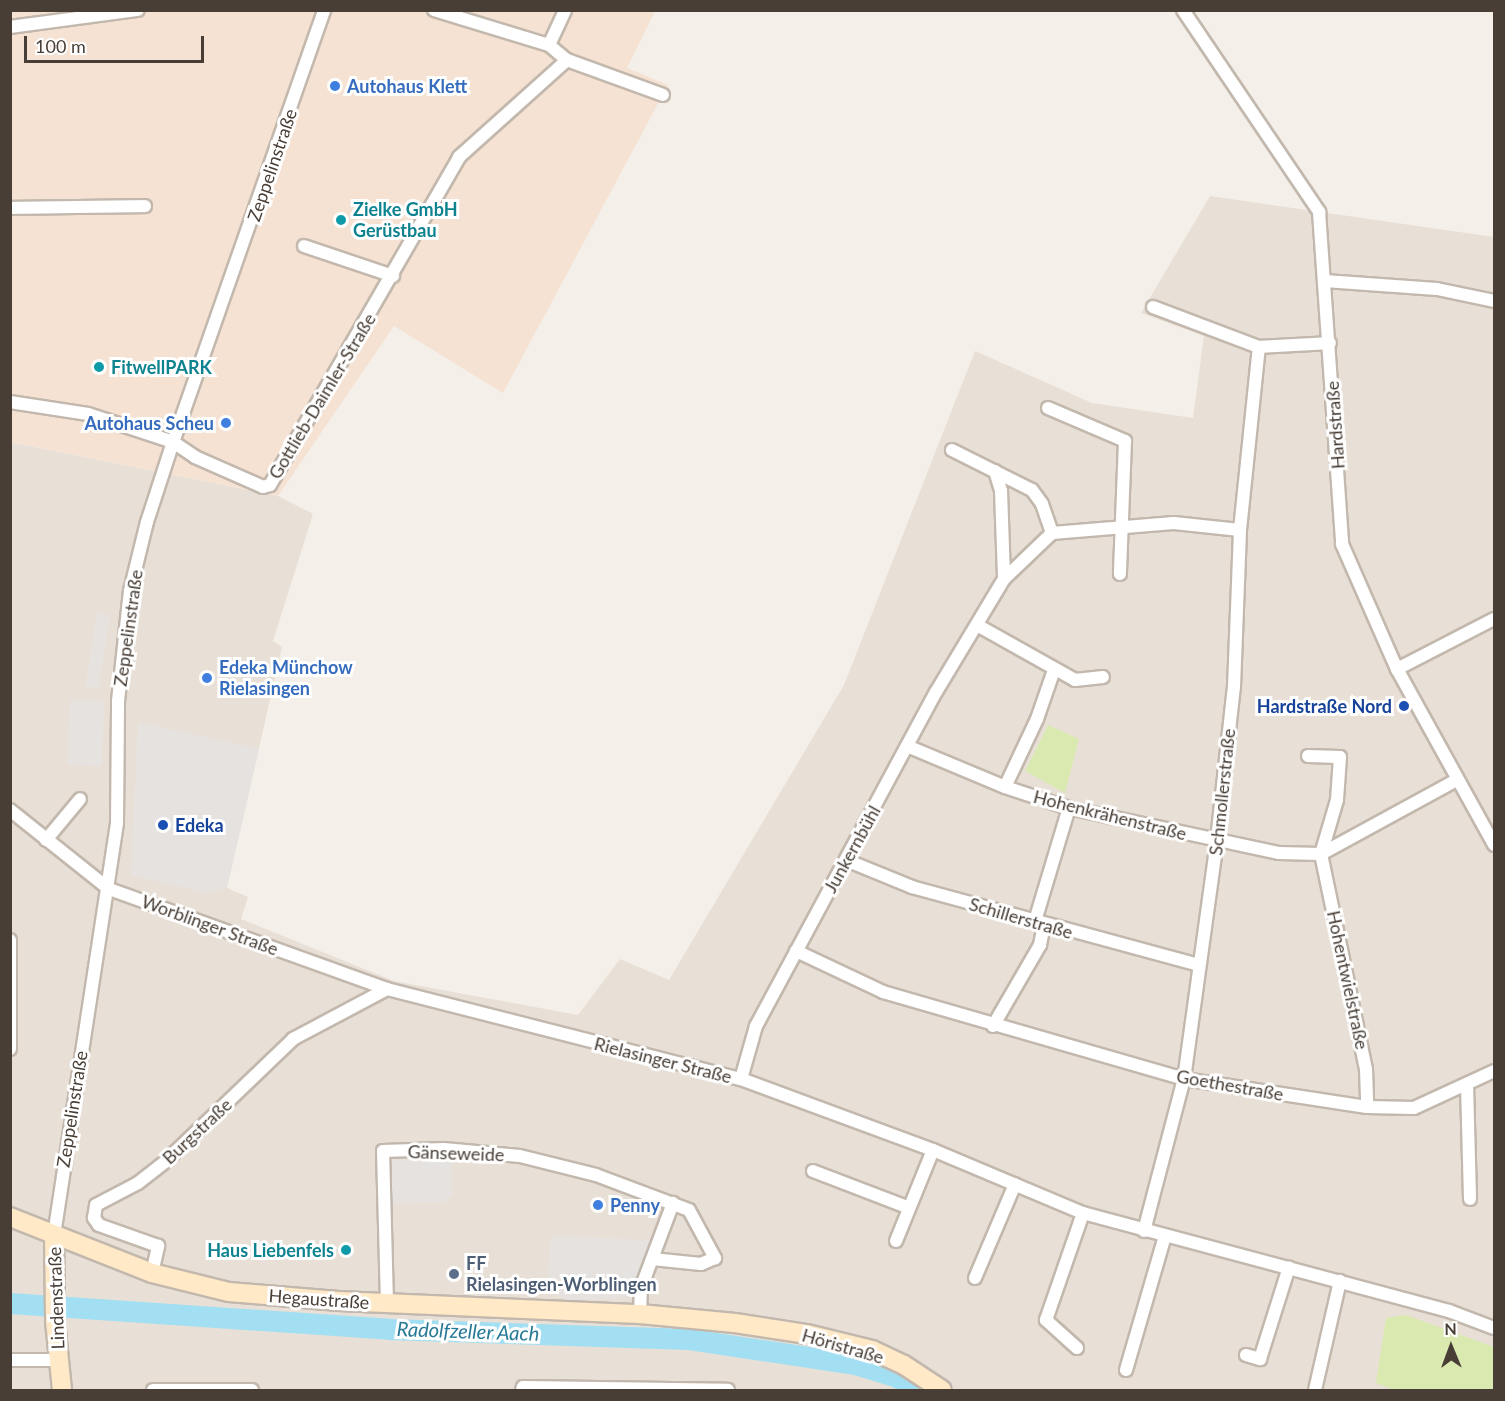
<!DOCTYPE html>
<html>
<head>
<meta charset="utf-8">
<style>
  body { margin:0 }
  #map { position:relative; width:1505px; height:1401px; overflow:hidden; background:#f4efe8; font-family:Lato,sans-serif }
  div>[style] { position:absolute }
  .residential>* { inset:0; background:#e8e0d6 }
  .commercial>* { inset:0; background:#f6e2d3 }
  .green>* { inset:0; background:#d9e9b0 }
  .parking>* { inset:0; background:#e6e2e0; transform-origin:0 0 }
  .river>* { height:21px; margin:-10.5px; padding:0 10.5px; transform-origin:10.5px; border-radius:10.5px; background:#a3dff2 }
  .roads { filter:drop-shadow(2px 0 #c3b8ad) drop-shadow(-2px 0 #c3b8ad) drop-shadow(0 2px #c3b8ad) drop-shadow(0 -2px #c3b8ad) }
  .street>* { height:12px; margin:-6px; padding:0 6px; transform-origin:6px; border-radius:6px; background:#fff }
  .secondary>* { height:18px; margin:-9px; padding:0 9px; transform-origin:9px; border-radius:9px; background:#ffe9c7 }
  .dots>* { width:16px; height:16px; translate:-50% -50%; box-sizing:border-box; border:3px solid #fff; border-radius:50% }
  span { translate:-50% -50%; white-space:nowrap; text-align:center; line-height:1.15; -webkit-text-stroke:6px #fff; paint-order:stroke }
  .shop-label { font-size:18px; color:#366cbe; font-weight:700 }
  .left { translate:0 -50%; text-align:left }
  .right { translate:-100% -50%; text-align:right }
  .street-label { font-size:18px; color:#483e36 }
  .culture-label { font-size:18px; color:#0d838f; font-weight:700 }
  .transit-label { font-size:18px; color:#164399; font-weight:700 }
  .service-label { font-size:18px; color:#4e5e75; font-weight:700 }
  .water-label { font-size:20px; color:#277996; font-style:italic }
  .frame { position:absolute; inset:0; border:12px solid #483e36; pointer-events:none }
  .north { position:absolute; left:1421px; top:1317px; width:60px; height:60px; -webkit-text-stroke:4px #fff; paint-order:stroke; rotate:359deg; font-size:16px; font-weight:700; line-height:24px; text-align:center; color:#483e36 }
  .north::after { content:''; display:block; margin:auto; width:21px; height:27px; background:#483e36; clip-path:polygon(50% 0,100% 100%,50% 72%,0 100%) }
  .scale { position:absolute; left:24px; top:36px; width:180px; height:27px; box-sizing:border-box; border:3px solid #483e36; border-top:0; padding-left:8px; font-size:18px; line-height:21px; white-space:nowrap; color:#483e36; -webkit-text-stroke:4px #fff; paint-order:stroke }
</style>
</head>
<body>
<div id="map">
  <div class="residential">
    <div style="clip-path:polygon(1210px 196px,1494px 237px,1494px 1390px,11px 1390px,10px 442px,278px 496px,313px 514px,273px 641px,282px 647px,227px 888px,248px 897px,241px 919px,394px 981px,578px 1015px,620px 959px,669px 980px,844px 685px,975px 351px,1092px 403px,1193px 418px,1204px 336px,1141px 313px)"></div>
  </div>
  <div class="commercial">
    <div style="clip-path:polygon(10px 11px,655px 11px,627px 68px,668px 85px,503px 393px,394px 326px,278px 496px,11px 442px)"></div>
  </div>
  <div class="green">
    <div style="clip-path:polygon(1048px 725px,1079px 739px,1065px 793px,1025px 771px)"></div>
    <div style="clip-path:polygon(1406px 1315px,1494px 1347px,1494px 1390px,1395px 1390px,1376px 1383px,1386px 1318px)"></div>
  </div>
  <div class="parking">
    <div style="left:97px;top:613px;width:13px;height:74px;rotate:9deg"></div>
    <div style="left:70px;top:700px;width:34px;height:65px;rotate:2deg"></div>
    <div style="clip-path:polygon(138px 722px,259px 749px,227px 888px,206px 893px,131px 875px)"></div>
    <div style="clip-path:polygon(452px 1153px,452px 1194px,444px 1202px,389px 1203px,389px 1162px,394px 1157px)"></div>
    <div style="clip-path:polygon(551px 1236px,650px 1240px,632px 1293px,619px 1299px,569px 1300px,556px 1295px,557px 1283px,548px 1282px)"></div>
  </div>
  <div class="river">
    <div style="left:10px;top:1303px;width:380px;rotate:3.9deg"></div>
    <div style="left:389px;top:1329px;width:300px;rotate:1.9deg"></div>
    <div style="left:689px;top:1339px;width:168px;rotate:8.6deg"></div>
    <div style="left:855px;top:1364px;width:44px;rotate:17.2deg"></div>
    <div style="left:897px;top:1377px;width:25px;rotate:32deg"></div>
  </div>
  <div class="roads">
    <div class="street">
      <div style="left:434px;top:10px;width:120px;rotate:16.9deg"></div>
      <div style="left:549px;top:45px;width:23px;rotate:40deg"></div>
      <div style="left:567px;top:60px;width:102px;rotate:20deg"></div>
      <div style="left:1183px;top:10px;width:244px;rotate:56deg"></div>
      <div style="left:1319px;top:212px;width:333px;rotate:86deg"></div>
      <div style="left:1342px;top:544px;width:137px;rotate:66.3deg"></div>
      <div style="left:1397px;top:669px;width:201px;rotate:61.1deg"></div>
      <div style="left:10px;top:27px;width:129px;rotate:-7.6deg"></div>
      <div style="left:549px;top:45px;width:38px;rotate:-65deg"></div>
      <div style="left:10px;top:208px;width:135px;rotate:-0.8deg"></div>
      <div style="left:304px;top:246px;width:94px;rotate:18.6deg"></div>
      <div style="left:1325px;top:281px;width:112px;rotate:4.1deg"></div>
      <div style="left:1437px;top:289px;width:58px;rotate:11.9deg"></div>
      <div style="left:1153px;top:307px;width:113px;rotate:20.7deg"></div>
      <div style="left:10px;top:402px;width:79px;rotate:8.7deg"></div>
      <div style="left:88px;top:414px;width:89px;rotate:18.2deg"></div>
      <div style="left:173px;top:442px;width:27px;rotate:34deg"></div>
      <div style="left:195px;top:457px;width:74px;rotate:23.8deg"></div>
      <div style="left:263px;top:487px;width:7px;rotate:-16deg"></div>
      <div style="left:270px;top:485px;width:379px;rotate:-60deg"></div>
      <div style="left:459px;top:157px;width:145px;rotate:-41.9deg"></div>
      <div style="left:1048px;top:408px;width:84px;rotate:23.2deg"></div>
      <div style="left:1125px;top:441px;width:133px;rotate:92.2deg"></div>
      <div style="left:952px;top:450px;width:89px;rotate:26.6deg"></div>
      <div style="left:1032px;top:490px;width:17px;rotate:54deg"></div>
      <div style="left:1042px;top:504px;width:31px;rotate:71deg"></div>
      <div style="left:995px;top:471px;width:21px;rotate:73deg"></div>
      <div style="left:1001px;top:491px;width:88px;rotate:88deg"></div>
      <div style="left:977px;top:625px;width:112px;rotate:29.3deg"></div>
      <div style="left:1075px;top:680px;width:28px;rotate:-6deg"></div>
      <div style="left:1397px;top:669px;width:109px;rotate:-27.3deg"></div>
      <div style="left:907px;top:746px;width:106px;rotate:22.7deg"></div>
      <div style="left:1005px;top:787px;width:67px;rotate:18.2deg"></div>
      <div style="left:1069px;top:808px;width:215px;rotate:12.1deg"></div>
      <div style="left:1279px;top:853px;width:42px;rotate:1.4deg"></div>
      <div style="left:1321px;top:854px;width:155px;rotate:-28.6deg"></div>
      <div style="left:1308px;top:756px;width:32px;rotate:2deg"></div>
      <div style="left:1340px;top:757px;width:43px;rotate:94deg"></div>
      <div style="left:1337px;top:800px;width:56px;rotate:106.5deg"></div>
      <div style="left:1321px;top:854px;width:220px;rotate:78.2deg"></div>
      <div style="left:1366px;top:1069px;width:38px;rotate:88deg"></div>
      <div style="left:1005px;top:787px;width:75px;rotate:-64.8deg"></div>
      <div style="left:1037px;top:719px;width:52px;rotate:-70.9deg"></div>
      <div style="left:10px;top:810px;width:127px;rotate:38.6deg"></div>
      <div style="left:109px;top:889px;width:295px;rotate:19.8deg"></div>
      <div style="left:387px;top:989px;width:365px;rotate:14.3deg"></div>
      <div style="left:741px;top:1079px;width:205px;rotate:20.3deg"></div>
      <div style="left:933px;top:1150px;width:163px;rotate:22.8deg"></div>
      <div style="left:1083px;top:1213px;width:379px;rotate:15deg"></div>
      <div style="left:1449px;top:1311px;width:48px;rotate:20.7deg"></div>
      <div style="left:46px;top:840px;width:53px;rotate:-50.3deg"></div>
      <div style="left:846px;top:860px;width:71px;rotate:22.2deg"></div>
      <div style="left:912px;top:887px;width:297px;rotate:15.2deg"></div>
      <div style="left:1035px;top:921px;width:118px;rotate:-73.3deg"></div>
      <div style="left:10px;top:940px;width:109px;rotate:90deg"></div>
      <div style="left:796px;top:951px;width:96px;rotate:25.2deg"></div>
      <div style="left:883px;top:992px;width:313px;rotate:16.1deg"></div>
      <div style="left:1184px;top:1079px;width:185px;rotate:8.7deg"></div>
      <div style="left:1367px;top:1107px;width:47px;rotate:1.2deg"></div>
      <div style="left:1414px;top:1108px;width:88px;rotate:-24.8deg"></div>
      <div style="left:993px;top:1026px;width:94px;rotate:-59.9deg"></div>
      <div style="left:1040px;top:945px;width:20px;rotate:-79deg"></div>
      <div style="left:741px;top:1079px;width:55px;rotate:-74.2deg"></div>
      <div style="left:756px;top:1026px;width:379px;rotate:-61.7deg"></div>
      <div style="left:936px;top:692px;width:132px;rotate:-59deg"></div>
      <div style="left:1004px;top:579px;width:66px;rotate:-43.8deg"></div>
      <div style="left:1052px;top:533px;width:122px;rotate:-4.7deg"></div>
      <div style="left:1174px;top:523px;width:66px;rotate:6.1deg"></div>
      <div style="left:1467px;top:1084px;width:115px;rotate:88.5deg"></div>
      <div style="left:813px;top:1171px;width:101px;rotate:21deg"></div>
      <div style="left:1144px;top:1231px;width:157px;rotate:-75.3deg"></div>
      <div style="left:1184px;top:1079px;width:241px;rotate:-82.1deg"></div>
      <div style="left:1217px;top:840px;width:154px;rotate:-83.7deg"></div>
      <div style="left:1234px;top:687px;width:157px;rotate:-87.8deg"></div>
      <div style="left:1240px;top:530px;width:184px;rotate:-84.1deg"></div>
      <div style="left:1259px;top:347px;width:71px;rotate:-3.2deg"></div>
      <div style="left:54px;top:1235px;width:417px;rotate:-81.3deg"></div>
      <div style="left:117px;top:823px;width:122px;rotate:-89.5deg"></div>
      <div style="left:118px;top:701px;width:111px;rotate:-83.8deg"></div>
      <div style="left:130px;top:591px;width:71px;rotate:-76.2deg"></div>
      <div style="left:147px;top:522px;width:84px;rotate:-72deg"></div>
      <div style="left:173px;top:442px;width:458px;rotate:-70.7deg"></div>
      <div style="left:896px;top:1241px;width:98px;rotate:-67.9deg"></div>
      <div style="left:152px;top:1273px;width:28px;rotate:-77deg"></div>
      <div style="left:158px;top:1246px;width:63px;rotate:-160.4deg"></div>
      <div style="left:99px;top:1225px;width:9px;rotate:-126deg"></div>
      <div style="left:94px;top:1218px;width:13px;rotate:-81deg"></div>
      <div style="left:96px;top:1205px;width:47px;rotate:-27.6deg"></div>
      <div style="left:138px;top:1183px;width:37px;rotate:-38deg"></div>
      <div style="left:167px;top:1160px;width:175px;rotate:-43.8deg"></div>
      <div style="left:293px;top:1039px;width:106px;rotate:-28deg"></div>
      <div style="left:975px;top:1278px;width:102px;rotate:-66.9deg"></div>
      <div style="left:387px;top:1303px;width:152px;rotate:-91.5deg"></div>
      <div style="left:383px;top:1151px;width:61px;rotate:-1.9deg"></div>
      <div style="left:444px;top:1149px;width:76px;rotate:5.3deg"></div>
      <div style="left:520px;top:1156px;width:78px;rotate:14deg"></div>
      <div style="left:596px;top:1175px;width:99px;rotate:20.6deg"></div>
      <div style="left:689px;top:1210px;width:55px;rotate:61.6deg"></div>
      <div style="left:715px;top:1258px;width:15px;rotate:157deg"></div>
      <div style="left:701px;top:1264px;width:49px;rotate:-174.2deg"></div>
      <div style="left:640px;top:1314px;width:26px;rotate:-88deg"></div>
      <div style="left:641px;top:1288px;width:91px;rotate:-69.4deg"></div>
      <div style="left:1077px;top:1348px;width:42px;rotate:-137.9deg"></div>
      <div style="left:1046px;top:1320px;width:113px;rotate:-70.9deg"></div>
      <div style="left:1246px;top:1355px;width:15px;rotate:16deg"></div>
      <div style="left:1260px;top:1359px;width:96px;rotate:-72.5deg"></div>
      <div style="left:10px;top:1360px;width:49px"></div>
      <div style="left:1126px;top:1370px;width:140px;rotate:-73.8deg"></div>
      <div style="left:153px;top:1390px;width:99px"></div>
      <div style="left:522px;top:1390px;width:3px;rotate:-72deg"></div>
      <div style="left:523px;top:1387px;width:205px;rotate:0.8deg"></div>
      <div style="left:1315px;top:1390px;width:112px;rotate:-77.1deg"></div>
    </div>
    <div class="secondary">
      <div style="left:10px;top:1217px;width:153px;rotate:21.5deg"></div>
      <div style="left:152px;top:1273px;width:79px;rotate:13.9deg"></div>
      <div style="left:229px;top:1292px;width:110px;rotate:4.7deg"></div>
      <div style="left:339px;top:1301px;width:301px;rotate:2.5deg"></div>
      <div style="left:640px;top:1314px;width:95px;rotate:5.4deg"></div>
      <div style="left:735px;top:1323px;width:73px;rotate:8.7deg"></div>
      <div style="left:807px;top:1334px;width:67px;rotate:13.8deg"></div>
      <div style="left:872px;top:1350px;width:35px;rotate:25deg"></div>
      <div style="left:904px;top:1365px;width:45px;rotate:33.3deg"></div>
      <div style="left:54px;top:1235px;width:86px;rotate:89.3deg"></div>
      <div style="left:55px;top:1321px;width:69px;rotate:84.2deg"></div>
    </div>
  </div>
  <div class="dots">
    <div style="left:335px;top:86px;background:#3f7fe0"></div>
    <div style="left:341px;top:220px;background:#0f9aa8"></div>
    <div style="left:99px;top:367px;background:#0f9aa8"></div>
    <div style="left:226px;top:423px;background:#3f7fe0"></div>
    <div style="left:207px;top:678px;background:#3f7fe0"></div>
    <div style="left:1404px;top:706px;background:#1a4fb4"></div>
    <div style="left:163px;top:825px;background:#1a4fb4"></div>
    <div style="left:598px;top:1205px;background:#3f7fe0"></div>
    <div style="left:346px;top:1250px;background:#0f9aa8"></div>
    <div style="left:454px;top:1274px;background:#5c6f8a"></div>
  </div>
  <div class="shop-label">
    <span class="left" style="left:347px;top:86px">Autohaus Klett</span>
    <span class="right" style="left:214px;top:423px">Autohaus Scheu</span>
    <span class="left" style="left:219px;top:678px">Edeka Münchow<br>Rielasingen</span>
    <span class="left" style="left:610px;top:1205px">Penny</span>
  </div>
  <div class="street-label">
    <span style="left:272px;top:165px;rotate:-71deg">Zeppelinstraße</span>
    <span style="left:322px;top:396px;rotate:-59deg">Gottlieb-Daimler-Straße</span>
    <span style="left:1335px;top:425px;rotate:-94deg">Hardstraße</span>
    <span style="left:128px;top:628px;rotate:-82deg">Zeppelinstraße</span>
    <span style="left:1222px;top:792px;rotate:-84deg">Schmollerstraße</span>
    <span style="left:1110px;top:815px;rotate:14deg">Hohenkrähenstraße</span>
    <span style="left:852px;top:849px;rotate:-61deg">Junkernbühl</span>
    <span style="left:1021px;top:918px;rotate:16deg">Schillerstraße</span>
    <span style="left:210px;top:925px;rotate:20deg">Worblinger Straße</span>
    <span style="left:1348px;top:980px;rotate:78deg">Hohentwielstraße</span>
    <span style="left:663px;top:1060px;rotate:14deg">Rielasinger Straße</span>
    <span style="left:1230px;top:1085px;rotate:10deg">Goethestraße</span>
    <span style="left:72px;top:1109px;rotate:-81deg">Zeppelinstraße</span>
    <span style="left:197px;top:1131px;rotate:-43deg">Burgstraße</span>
    <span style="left:456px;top:1153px;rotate:2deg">Gänseweide</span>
    <span style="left:56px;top:1298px;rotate:-92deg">Lindenstraße</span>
    <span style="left:319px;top:1299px;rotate:4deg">Hegaustraße</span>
    <span style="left:843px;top:1346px;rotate:16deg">Höristraße</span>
  </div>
  <div class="culture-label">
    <span class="left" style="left:353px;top:220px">Zielke GmbH<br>Gerüstbau</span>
    <span class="left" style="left:111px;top:367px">FitwellPARK</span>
    <span class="right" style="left:334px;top:1250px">Haus Liebenfels</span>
  </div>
  <div class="transit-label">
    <span class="right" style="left:1392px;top:706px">Hardstraße Nord</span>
    <span class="left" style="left:175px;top:825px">Edeka</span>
  </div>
  <div class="service-label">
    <span class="left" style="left:466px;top:1274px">FF<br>Rielasingen-Worblingen</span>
  </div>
  <div class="water-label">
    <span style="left:468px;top:1331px;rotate:2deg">Radolfzeller Aach</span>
  </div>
  <div class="frame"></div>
  <div class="north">N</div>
  <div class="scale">100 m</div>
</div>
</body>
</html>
